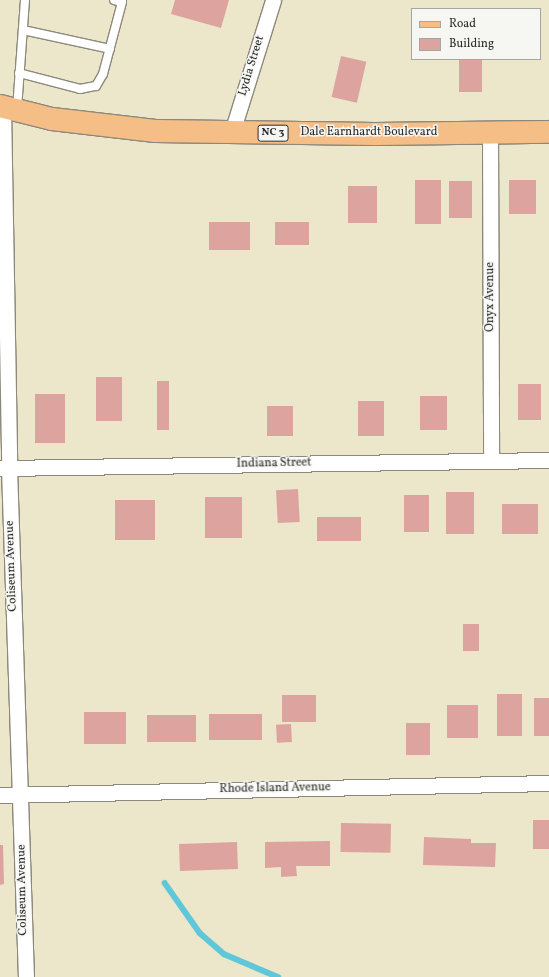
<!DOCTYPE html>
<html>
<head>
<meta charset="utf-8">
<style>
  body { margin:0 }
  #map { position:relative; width:549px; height:977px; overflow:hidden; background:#ece6cb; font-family:Vollkorn,serif }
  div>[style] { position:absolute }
  .stream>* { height:5.5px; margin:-2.75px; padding:0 2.75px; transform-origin:2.75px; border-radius:2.75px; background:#5ec7d9 }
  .building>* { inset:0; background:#dda39f; transform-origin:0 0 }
  .roads { filter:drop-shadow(1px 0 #8c887b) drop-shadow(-1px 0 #8c887b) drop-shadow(0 1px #8c887b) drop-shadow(0 -1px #8c887b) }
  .lane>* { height:8px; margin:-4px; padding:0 4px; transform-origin:4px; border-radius:4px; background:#fff }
  .street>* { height:15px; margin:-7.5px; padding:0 7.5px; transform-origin:7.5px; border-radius:7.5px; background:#fff }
  .primary>* { height:22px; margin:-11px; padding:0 11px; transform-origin:11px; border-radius:11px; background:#f6be87 }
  span { translate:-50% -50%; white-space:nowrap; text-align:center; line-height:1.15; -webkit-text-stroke:3px #f6f6f2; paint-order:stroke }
  .shield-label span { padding:1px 3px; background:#f6f6f2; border:1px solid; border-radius:3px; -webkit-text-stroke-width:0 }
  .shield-label { font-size:11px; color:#2b2b2b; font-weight:700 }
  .street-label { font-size:12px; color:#2b2b2b }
  .legend { position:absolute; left:411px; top:8px; width:130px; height:52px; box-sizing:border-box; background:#f6f6f2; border:1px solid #a5a5a2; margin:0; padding:5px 7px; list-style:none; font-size:12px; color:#2b2b2b }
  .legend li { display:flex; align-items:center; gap:8px; height:20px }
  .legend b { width:20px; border:1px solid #a5a5a2 }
</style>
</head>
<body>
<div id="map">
  <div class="stream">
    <div style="left:165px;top:883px;width:61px;rotate:55deg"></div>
    <div style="left:200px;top:933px;width:32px;rotate:41deg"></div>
    <div style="left:224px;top:954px;width:59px;rotate:23.1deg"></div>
  </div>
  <div class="building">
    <div style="clip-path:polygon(175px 0,229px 0,221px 28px,171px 14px)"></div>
    <div style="left:341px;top:56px;width:26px;height:42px;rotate:13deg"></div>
    <div style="left:459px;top:59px;width:23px;height:33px"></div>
    <div style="left:415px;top:180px;width:26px;height:44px"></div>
    <div style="left:509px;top:180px;width:27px;height:34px"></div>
    <div style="left:449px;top:181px;width:23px;height:37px"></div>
    <div style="left:348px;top:186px;width:29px;height:37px"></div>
    <div style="left:209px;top:222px;width:41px;height:28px"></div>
    <div style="left:275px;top:222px;width:34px;height:23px"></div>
    <div style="left:96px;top:377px;width:26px;height:44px"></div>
    <div style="left:157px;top:381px;width:12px;height:49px"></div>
    <div style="left:518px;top:384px;width:23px;height:36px"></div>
    <div style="left:35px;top:394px;width:30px;height:49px"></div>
    <div style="left:420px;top:396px;width:27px;height:34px"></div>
    <div style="left:358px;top:401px;width:26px;height:35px"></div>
    <div style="left:267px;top:406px;width:26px;height:30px"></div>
    <div style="left:298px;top:489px;width:33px;height:22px;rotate:87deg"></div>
    <div style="left:446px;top:492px;width:28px;height:42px"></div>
    <div style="left:404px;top:495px;width:25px;height:37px"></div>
    <div style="left:205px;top:497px;width:37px;height:41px"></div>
    <div style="left:115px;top:500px;width:40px;height:40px"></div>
    <div style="left:502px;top:504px;width:36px;height:30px"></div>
    <div style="left:317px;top:517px;width:44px;height:24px"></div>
    <div style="left:463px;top:624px;width:16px;height:27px"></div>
    <div style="left:497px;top:694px;width:25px;height:42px"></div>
    <div style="left:282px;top:695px;width:34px;height:27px"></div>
    <div style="left:534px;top:698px;width:15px;height:38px"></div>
    <div style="left:447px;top:705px;width:31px;height:33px"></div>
    <div style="left:84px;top:712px;width:42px;height:32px"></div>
    <div style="left:209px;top:714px;width:53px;height:26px"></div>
    <div style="left:147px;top:715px;width:49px;height:27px"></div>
    <div style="left:406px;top:723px;width:24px;height:32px"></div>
    <div style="left:291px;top:724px;width:18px;height:15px;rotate:87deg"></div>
    <div style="left:533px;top:820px;width:16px;height:29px"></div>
    <div style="left:341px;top:823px;width:50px;height:29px;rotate:1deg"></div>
    <div style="clip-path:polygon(424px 837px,471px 839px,471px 843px,496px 843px,495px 867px,423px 865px)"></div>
    <div style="clip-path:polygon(330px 841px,330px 866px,296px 866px,297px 876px,281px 877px,281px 867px,265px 868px,265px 842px)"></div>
    <div style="left:237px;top:842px;width:27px;height:58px;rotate:88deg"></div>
    <div style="clip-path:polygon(0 845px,3px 845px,4px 884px,0 885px)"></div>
  </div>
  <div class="roads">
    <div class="lane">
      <div style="left:23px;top:30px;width:89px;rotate:12.3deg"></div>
      <div style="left:19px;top:73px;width:63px;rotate:14.7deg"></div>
      <div style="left:80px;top:89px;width:16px;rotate:-11deg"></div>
      <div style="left:96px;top:86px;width:14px;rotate:-60deg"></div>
      <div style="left:103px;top:74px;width:74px;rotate:-75.2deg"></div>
      <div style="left:122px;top:2px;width:8px;rotate:-166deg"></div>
      <div style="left:17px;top:109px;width:109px;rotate:-85.8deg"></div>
    </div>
    <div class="street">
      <div style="left:3px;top:107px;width:361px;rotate:89deg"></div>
      <div style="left:9px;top:468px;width:509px;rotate:88.09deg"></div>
      <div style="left:232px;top:132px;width:138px;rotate:-72.7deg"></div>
      <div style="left:490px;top:133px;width:328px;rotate:89.8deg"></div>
      <div style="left:0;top:468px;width:549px;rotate:-0.83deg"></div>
      <div style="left:0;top:795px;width:549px;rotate:-1.25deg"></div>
    </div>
    <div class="primary">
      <div style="left:0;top:106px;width:54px;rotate:14deg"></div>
      <div style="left:52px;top:119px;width:104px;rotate:6.6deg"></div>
      <div style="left:155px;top:131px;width:220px;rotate:0.8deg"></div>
      <div style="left:375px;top:134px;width:174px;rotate:-0.7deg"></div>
    </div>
  </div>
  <div class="shield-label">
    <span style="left:273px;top:133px">NC 3</span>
  </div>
  <div class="street-label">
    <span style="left:252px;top:66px;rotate:-73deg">Lydia Street</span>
    <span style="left:369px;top:133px">Dale Earnhardt Boulevard</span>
    <span style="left:491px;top:297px;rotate:-90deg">Onyx Avenue</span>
    <span style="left:274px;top:464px;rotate:-1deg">Indiana Street</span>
    <span style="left:12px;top:566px;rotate:-92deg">Coliseum Avenue</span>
    <span style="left:275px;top:789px;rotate:-1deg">Rhode Island Avenue</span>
    <span style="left:23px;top:890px;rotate:-91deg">Coliseum Avenue</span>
  </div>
  <ul class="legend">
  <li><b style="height:5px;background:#f6be87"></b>Road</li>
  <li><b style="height:11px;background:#dda39f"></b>Building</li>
  </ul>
</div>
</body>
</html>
